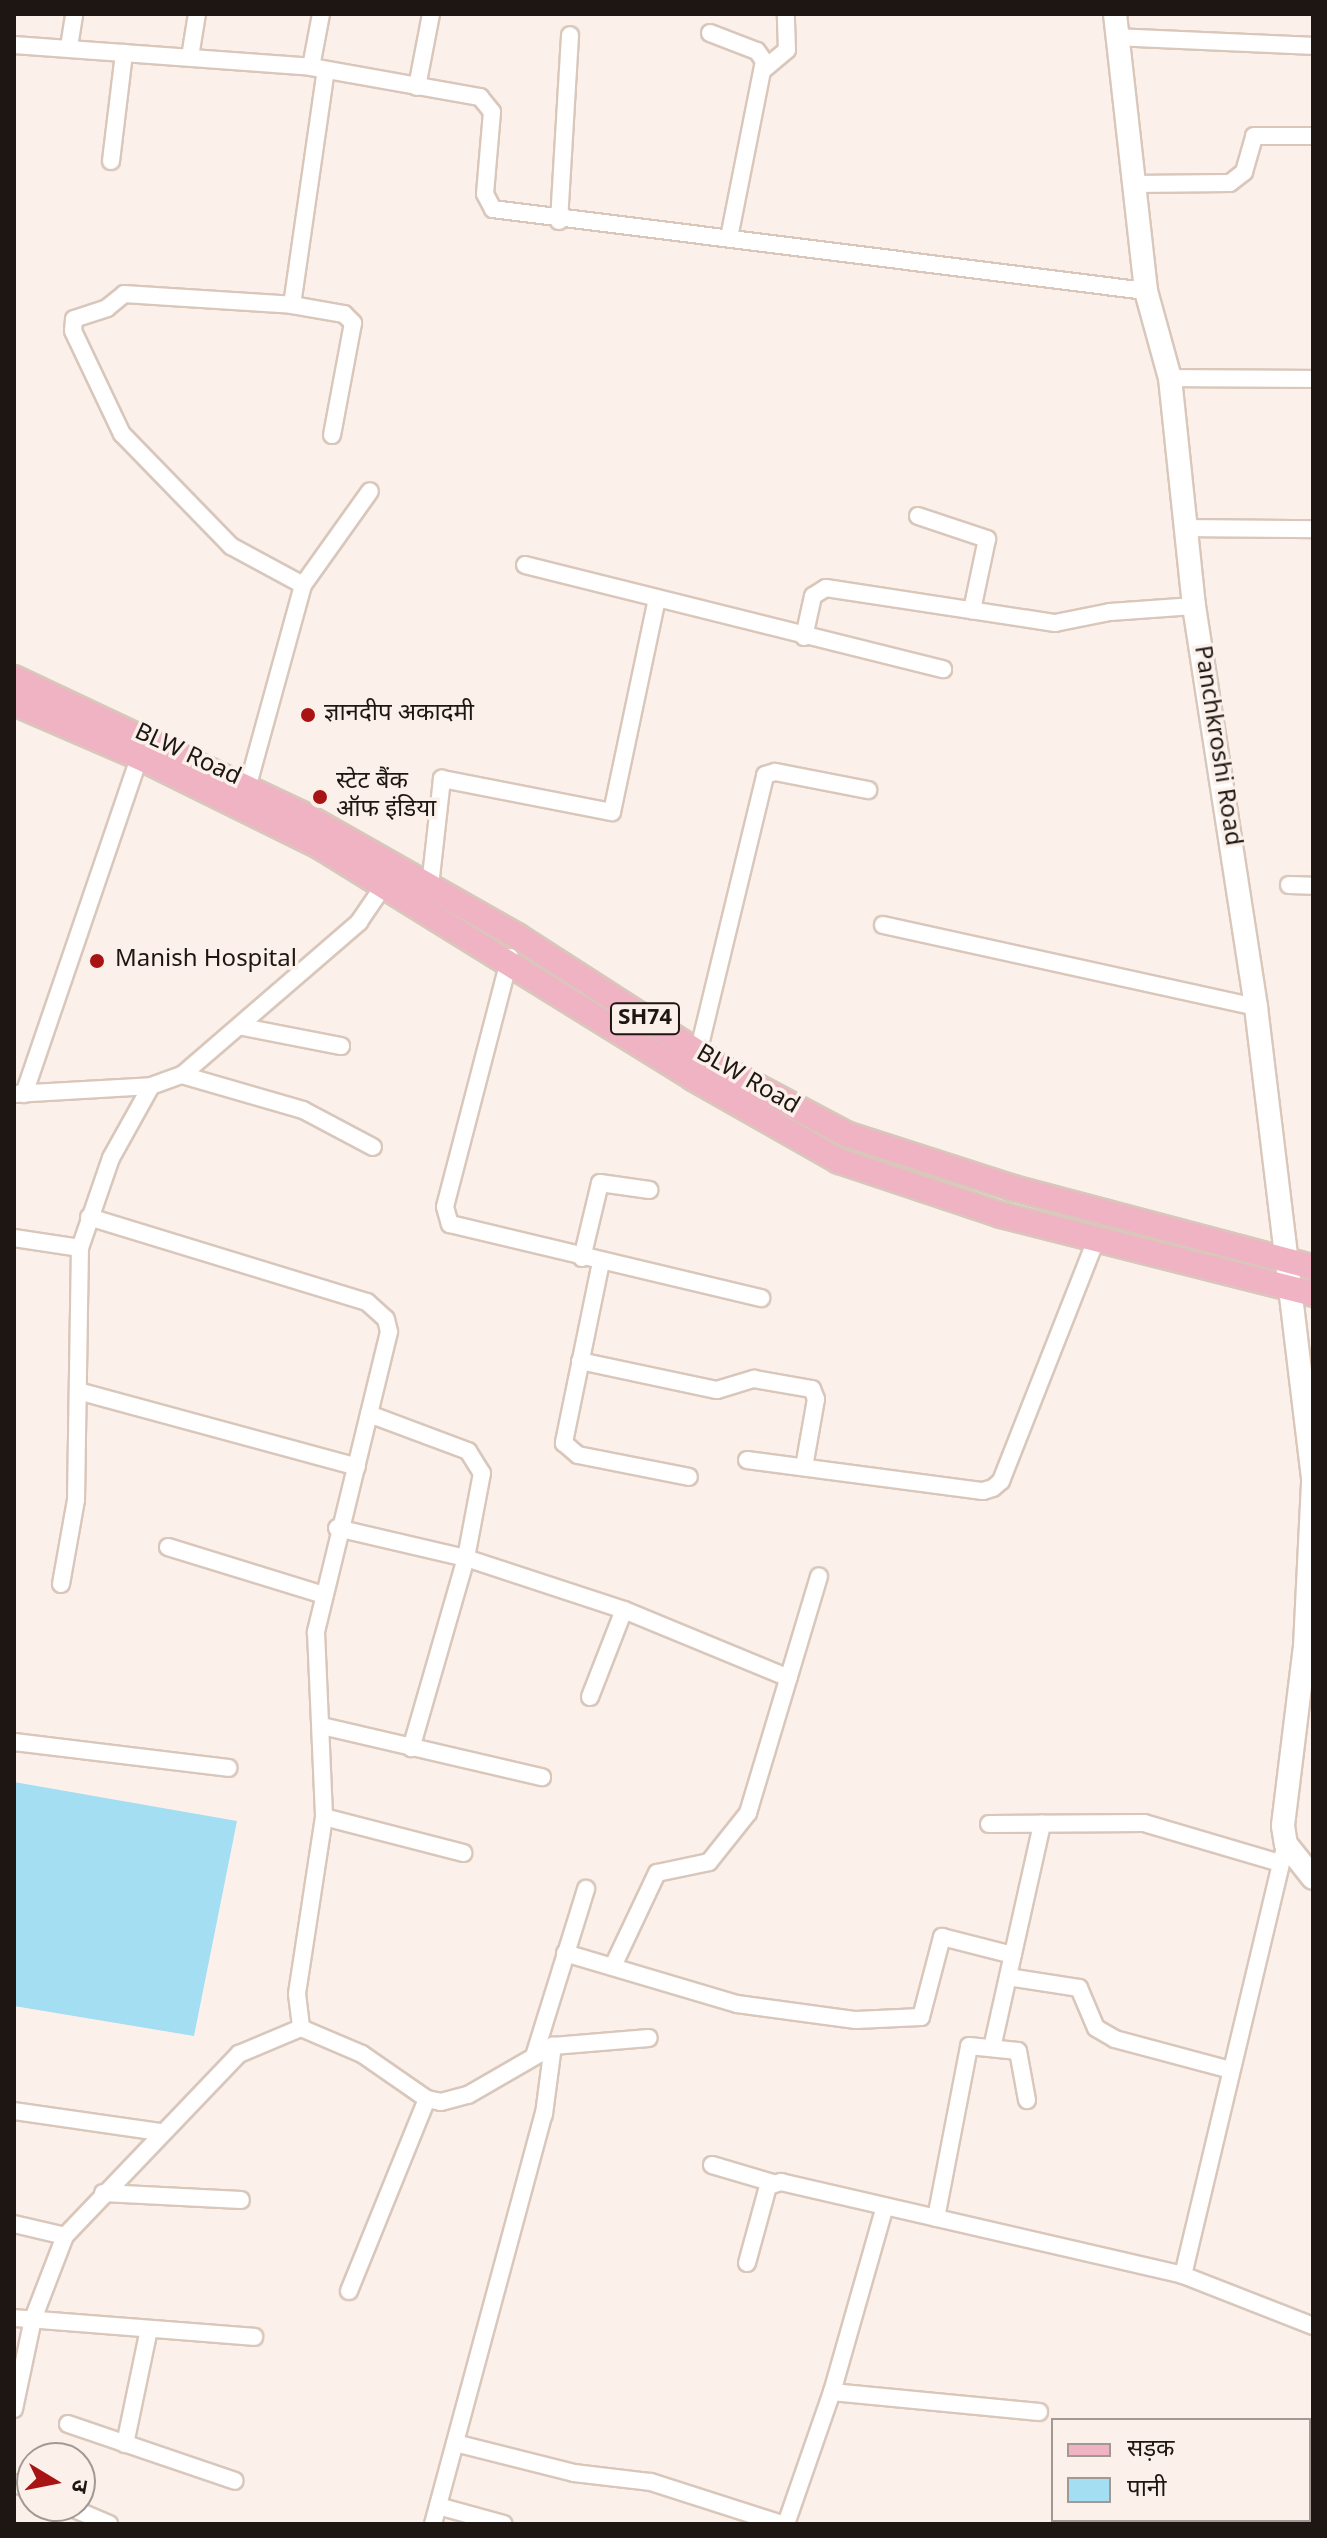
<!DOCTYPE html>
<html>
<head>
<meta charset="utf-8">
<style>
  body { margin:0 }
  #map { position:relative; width:1327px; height:2538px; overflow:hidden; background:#fcf1ea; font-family:Georgia,"Noto Sans Devanagari",serif }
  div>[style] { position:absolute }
  .water>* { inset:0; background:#a3def3 }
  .roads { filter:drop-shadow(2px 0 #d9c7bb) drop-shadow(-2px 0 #d9c7bb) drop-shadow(0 2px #d9c7bb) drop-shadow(0 -2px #d9c7bb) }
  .street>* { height:16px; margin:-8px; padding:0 8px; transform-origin:8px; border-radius:8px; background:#fff }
  .secondary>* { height:22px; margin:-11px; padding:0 11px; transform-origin:11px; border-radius:11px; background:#fff }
  .primary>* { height:24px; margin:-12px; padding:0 12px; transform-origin:12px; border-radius:12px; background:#efb3c3 }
  .dots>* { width:22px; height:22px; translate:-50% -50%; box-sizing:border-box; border:4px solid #fcf1ea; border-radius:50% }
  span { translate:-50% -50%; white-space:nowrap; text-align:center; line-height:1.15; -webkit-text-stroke:7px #fcf1ea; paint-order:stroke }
  .shield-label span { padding:2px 6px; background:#fcf1ea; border:2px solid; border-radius:6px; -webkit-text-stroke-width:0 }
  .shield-label { font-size:22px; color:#1d1612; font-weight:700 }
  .poi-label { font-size:24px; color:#1d1612 }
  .left { translate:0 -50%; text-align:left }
  .street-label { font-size:24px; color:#1d1612 }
  .frame { position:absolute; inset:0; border:16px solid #1d1612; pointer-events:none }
  .legend { position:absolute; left:1051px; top:2418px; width:260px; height:104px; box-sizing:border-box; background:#fcf1ea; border:2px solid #a39994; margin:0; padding:10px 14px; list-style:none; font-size:24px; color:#1d1612 }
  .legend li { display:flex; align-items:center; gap:16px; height:40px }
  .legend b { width:40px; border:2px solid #a39994 }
  .north { position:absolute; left:16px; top:2442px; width:80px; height:80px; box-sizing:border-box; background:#fcf1ea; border:2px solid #a39994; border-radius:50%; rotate:100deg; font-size:22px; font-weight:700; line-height:32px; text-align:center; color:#1d1612 }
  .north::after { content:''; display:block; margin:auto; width:28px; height:36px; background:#a81314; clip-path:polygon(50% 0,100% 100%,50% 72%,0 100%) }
</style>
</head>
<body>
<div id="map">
  <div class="water">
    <div style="clip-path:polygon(14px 1782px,237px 1821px,194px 2036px,14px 2006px)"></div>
  </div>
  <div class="roads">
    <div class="street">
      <div style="left:710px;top:33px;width:50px;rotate:21deg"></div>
      <div style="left:757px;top:51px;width:12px;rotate:55deg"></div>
      <div style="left:764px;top:61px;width:180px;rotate:101.2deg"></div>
      <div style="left:1116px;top:37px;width:197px;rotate:2.6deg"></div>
      <div style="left:14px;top:45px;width:298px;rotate:4.2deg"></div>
      <div style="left:311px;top:67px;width:172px;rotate:10.1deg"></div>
      <div style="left:480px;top:97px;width:19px;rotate:51deg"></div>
      <div style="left:492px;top:112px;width:82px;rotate:94.9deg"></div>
      <div style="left:485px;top:194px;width:17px;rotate:62deg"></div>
      <div style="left:493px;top:209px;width:658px;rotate:7.16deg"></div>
      <div style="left:69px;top:47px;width:33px;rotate:-81deg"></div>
      <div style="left:190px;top:57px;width:44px;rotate:-80.8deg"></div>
      <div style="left:311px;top:67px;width:54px;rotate:-79.3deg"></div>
      <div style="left:763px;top:70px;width:31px;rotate:-40deg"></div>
      <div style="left:787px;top:50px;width:36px;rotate:-92deg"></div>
      <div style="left:417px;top:87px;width:74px;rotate:-79.1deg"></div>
      <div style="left:111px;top:161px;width:109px;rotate:-83.1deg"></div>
      <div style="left:1134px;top:184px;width:96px;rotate:-0.6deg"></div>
      <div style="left:1230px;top:183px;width:18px;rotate:-38deg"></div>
      <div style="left:1244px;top:172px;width:37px;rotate:-74deg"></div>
      <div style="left:1254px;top:136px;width:59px"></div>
      <div style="left:559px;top:221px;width:186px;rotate:-86.6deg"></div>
      <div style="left:292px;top:305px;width:237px;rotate:-81.8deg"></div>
      <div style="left:1170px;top:378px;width:143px;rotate:0.4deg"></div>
      <div style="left:918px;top:516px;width:73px;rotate:18.4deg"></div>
      <div style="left:987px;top:539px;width:73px;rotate:101.9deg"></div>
      <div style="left:1188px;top:528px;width:125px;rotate:0.5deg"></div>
      <div style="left:525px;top:565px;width:431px;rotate:14deg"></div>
      <div style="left:303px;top:585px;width:82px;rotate:-151.6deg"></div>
      <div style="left:231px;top:546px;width:156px;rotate:-134.2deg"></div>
      <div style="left:122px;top:434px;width:114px;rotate:-115.4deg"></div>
      <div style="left:73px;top:331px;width:12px;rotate:-85deg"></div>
      <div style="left:74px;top:319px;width:35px;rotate:-18deg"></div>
      <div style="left:107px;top:308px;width:22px;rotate:-39deg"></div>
      <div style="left:124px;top:294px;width:168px;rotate:3.7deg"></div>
      <div style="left:292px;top:305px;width:53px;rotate:9.8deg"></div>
      <div style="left:344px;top:314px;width:13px;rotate:45deg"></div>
      <div style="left:353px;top:323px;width:114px;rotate:100.6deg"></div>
      <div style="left:804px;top:637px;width:42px;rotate:-77.6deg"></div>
      <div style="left:813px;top:596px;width:15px;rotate:-32deg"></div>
      <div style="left:826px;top:588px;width:232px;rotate:8.7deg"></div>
      <div style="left:1055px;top:623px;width:56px;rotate:-11.3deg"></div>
      <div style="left:1110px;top:612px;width:84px;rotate:-4.1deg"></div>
      <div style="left:248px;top:785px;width:207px;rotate:-74.6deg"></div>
      <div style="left:303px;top:585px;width:115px;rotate:-54.5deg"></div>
      <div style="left:1289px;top:885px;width:24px;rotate:2deg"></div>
      <div style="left:430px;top:886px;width:108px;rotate:-83.6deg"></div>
      <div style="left:442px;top:779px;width:173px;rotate:11deg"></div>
      <div style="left:612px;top:812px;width:218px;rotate:-78.1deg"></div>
      <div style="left:883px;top:925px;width:382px;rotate:12.4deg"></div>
      <div style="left:510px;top:957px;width:258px;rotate:104.6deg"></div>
      <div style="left:445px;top:1207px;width:18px;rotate:74deg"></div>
      <div style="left:450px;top:1224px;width:320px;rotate:13.4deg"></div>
      <div style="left:243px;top:1027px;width:100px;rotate:11deg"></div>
      <div style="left:698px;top:1053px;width:286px;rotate:-76.4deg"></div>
      <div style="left:765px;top:775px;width:10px;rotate:-17deg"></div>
      <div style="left:775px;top:772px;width:95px;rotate:11deg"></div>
      <div style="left:182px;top:1075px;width:126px;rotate:16.1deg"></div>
      <div style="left:303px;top:1110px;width:79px;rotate:27.9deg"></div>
      <div style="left:14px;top:1094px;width:137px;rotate:-3.3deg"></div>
      <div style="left:151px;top:1086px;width:33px;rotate:-20deg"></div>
      <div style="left:182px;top:1075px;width:234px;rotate:-40.8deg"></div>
      <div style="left:359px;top:922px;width:53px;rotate:-55.7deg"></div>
      <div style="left:24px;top:1094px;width:365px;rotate:-71.1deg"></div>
      <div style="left:89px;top:1217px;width:291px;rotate:17deg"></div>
      <div style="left:367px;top:1302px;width:25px;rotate:42deg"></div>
      <div style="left:386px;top:1319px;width:13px;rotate:77deg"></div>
      <div style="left:389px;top:1332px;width:309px;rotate:103.7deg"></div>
      <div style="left:316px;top:1632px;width:185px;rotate:87.5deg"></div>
      <div style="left:324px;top:1817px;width:179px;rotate:98.7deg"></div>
      <div style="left:297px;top:1994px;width:34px;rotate:83deg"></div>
      <div style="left:301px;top:2028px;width:66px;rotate:23.1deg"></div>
      <div style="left:362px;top:2054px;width:79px;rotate:34.7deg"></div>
      <div style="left:427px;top:2099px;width:14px;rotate:12deg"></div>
      <div style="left:441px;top:2102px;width:28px;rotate:-15deg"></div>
      <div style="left:468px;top:2095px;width:98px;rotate:-30deg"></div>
      <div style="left:553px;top:2046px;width:96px;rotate:-4.8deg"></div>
      <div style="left:14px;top:1238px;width:67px;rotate:8.6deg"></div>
      <div style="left:582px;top:1258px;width:77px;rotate:-76.5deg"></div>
      <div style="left:600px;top:1183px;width:50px;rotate:8deg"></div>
      <div style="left:601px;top:1262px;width:185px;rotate:101.6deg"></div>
      <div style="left:564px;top:1443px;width:18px;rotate:41deg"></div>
      <div style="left:578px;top:1455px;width:113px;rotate:11.2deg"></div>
      <div style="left:580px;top:1361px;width:140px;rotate:12deg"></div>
      <div style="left:717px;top:1390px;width:39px;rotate:-17deg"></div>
      <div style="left:754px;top:1379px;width:59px;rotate:9.8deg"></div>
      <div style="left:812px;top:1389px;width:11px;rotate:68deg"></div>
      <div style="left:816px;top:1399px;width:69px;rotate:100deg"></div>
      <div style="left:78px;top:1391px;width:289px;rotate:15.2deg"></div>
      <div style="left:369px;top:1414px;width:106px;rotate:20.5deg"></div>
      <div style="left:468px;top:1451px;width:26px;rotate:58deg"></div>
      <div style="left:482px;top:1473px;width:86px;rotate:100.7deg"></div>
      <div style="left:466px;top:1558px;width:198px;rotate:106.1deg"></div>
      <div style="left:747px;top:1460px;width:238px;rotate:7.5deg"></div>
      <div style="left:983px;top:1491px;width:10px;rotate:-17deg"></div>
      <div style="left:993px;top:1488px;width:11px;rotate:-41deg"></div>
      <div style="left:1001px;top:1481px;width:259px;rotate:-68.5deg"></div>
      <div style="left:337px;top:1528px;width:132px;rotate:13.1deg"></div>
      <div style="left:466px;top:1558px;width:166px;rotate:18.2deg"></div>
      <div style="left:624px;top:1610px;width:178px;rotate:22.4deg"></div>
      <div style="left:168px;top:1547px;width:160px;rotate:17.1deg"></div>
      <div style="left:61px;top:1584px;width:85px;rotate:-79.9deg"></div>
      <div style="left:76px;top:1500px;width:252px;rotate:-89.1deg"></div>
      <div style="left:80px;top:1248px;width:95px;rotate:-71deg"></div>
      <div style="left:111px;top:1158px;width:82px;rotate:-60.9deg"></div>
      <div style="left:590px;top:1697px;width:93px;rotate:-68.7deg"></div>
      <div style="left:322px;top:1726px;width:226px;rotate:13.1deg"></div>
      <div style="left:14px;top:1742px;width:216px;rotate:6.9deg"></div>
      <div style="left:324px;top:1817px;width:144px;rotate:14.5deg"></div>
      <div style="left:989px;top:1824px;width:155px;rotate:-0.4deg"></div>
      <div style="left:1144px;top:1823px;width:142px;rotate:16.4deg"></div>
      <div style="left:565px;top:1953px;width:179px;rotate:16.5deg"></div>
      <div style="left:737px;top:2004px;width:120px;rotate:7.7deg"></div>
      <div style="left:856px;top:2020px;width:65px;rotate:-2.6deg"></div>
      <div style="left:921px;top:2017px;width:83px;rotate:-75.3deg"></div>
      <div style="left:942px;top:1937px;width:73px;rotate:14.2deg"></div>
      <div style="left:614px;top:1964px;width:101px;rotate:-64.7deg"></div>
      <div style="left:657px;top:1873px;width:53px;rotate:-11.9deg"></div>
      <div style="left:709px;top:1862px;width:63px;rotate:-51.5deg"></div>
      <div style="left:748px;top:1813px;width:247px;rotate:-73.3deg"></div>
      <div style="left:1008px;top:1977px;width:72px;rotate:8.8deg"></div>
      <div style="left:1079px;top:1988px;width:43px;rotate:67deg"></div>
      <div style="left:1096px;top:2028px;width:22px;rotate:30deg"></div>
      <div style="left:1115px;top:2039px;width:120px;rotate:15deg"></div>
      <div style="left:992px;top:2048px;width:230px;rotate:-77.4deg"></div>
      <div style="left:535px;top:2053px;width:172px;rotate:-72.7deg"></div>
      <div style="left:14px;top:2111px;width:148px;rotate:8.2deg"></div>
      <div style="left:712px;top:2165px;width:64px;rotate:16.4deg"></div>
      <div style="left:103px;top:2193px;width:138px;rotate:2.9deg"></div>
      <div style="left:936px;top:2218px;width:175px;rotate:-79.1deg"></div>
      <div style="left:969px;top:2046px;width:49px;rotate:5.8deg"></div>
      <div style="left:1018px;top:2051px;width:50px;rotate:79.6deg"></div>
      <div style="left:14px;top:2224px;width:52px;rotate:13.2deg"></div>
      <div style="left:747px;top:2263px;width:80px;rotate:-74.7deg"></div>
      <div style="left:768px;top:2186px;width:14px;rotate:-17deg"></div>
      <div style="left:781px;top:2182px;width:413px;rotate:13deg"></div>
      <div style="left:1183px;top:2275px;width:140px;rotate:21.4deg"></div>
      <div style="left:1183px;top:2275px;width:443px;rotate:-76.6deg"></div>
      <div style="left:349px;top:2291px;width:207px;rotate:-67.9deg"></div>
      <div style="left:14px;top:2318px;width:241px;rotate:4.5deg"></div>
      <div style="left:832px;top:2392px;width:208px;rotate:5.5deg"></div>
      <div style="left:14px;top:2409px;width:92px;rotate:-78.1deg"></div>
      <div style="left:33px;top:2319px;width:89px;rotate:-68.9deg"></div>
      <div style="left:65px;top:2236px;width:252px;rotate:-46.3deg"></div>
      <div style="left:239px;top:2054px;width:67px;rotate:-22.8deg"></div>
      <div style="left:68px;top:2424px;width:176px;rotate:18.8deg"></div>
      <div style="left:455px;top:2443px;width:123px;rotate:14.1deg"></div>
      <div style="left:574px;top:2473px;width:78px;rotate:6.7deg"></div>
      <div style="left:651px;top:2482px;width:138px;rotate:17.8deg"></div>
      <div style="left:125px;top:2444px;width:117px;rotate:-78.2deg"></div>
      <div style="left:14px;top:2483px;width:20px;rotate:24deg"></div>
      <div style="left:67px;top:2506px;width:46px;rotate:23.2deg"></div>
      <div style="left:438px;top:2506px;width:68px;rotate:15.3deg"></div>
      <div style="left:433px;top:2524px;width:425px;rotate:-74.9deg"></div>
      <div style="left:544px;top:2114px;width:69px;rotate:-82.5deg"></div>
      <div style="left:786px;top:2524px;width:140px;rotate:-70.8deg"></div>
      <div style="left:832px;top:2392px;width:193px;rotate:-74.1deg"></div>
      <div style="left:1106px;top:2524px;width:4px;rotate:-63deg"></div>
    </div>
    <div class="secondary">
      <div style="left:1115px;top:14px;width:279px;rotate:83.6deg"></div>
      <div style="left:1146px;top:291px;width:90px;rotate:74.6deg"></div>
      <div style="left:1170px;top:378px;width:229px;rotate:84deg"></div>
      <div style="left:1194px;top:606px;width:406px;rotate:81.2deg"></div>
      <div style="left:1256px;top:1007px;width:475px;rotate:83.1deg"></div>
      <div style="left:1313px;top:1483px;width:163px;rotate:92.8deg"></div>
      <div style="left:1305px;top:1646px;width:181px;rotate:97deg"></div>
      <div style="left:1283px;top:1826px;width:18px;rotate:81deg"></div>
      <div style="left:1286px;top:1844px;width:43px;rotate:51.5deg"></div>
    </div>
    <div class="primary">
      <div style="left:14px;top:678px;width:321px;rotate:25.3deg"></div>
      <div style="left:304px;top:815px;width:245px;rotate:29.6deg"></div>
      <div style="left:517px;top:936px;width:244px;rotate:32.8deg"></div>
      <div style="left:722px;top:1068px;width:140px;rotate:28deg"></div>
      <div style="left:846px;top:1134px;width:176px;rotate:17.9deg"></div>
      <div style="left:1013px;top:1188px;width:310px;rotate:14.8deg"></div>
      <div style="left:14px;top:703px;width:136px;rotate:23.4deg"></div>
      <div style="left:139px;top:757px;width:203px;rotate:26.3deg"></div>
      <div style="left:321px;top:847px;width:438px;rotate:31.8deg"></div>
      <div style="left:693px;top:1078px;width:168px;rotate:29.6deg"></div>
      <div style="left:839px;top:1161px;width:171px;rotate:18.4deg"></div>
      <div style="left:1001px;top:1215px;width:322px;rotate:14.2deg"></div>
    </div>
  </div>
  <div class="dots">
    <div style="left:308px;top:715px;background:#a81314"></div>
    <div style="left:320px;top:797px;background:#a81314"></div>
    <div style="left:97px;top:961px;background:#a81314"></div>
  </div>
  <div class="shield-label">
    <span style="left:645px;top:1019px">SH74</span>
  </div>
  <div class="poi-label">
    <span class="left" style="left:324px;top:715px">ज्ञानदीप अकादमी</span>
    <span class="left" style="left:336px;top:797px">स्टेट बैंक<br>ऑफ इंडिया</span>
    <span class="left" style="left:115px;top:961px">Manish Hospital</span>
  </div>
  <div class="street-label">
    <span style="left:1216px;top:746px;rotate:81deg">Panchkroshi Road</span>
    <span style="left:187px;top:756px;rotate:25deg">BLW Road</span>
    <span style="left:747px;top:1081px;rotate:30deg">BLW Road</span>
  </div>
  <div class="frame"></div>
  <ul class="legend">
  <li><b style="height:10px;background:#efb3c3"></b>सड़क</li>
  <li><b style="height:22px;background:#a3def3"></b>पानी</li>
  </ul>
  <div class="north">उ</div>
</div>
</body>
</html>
